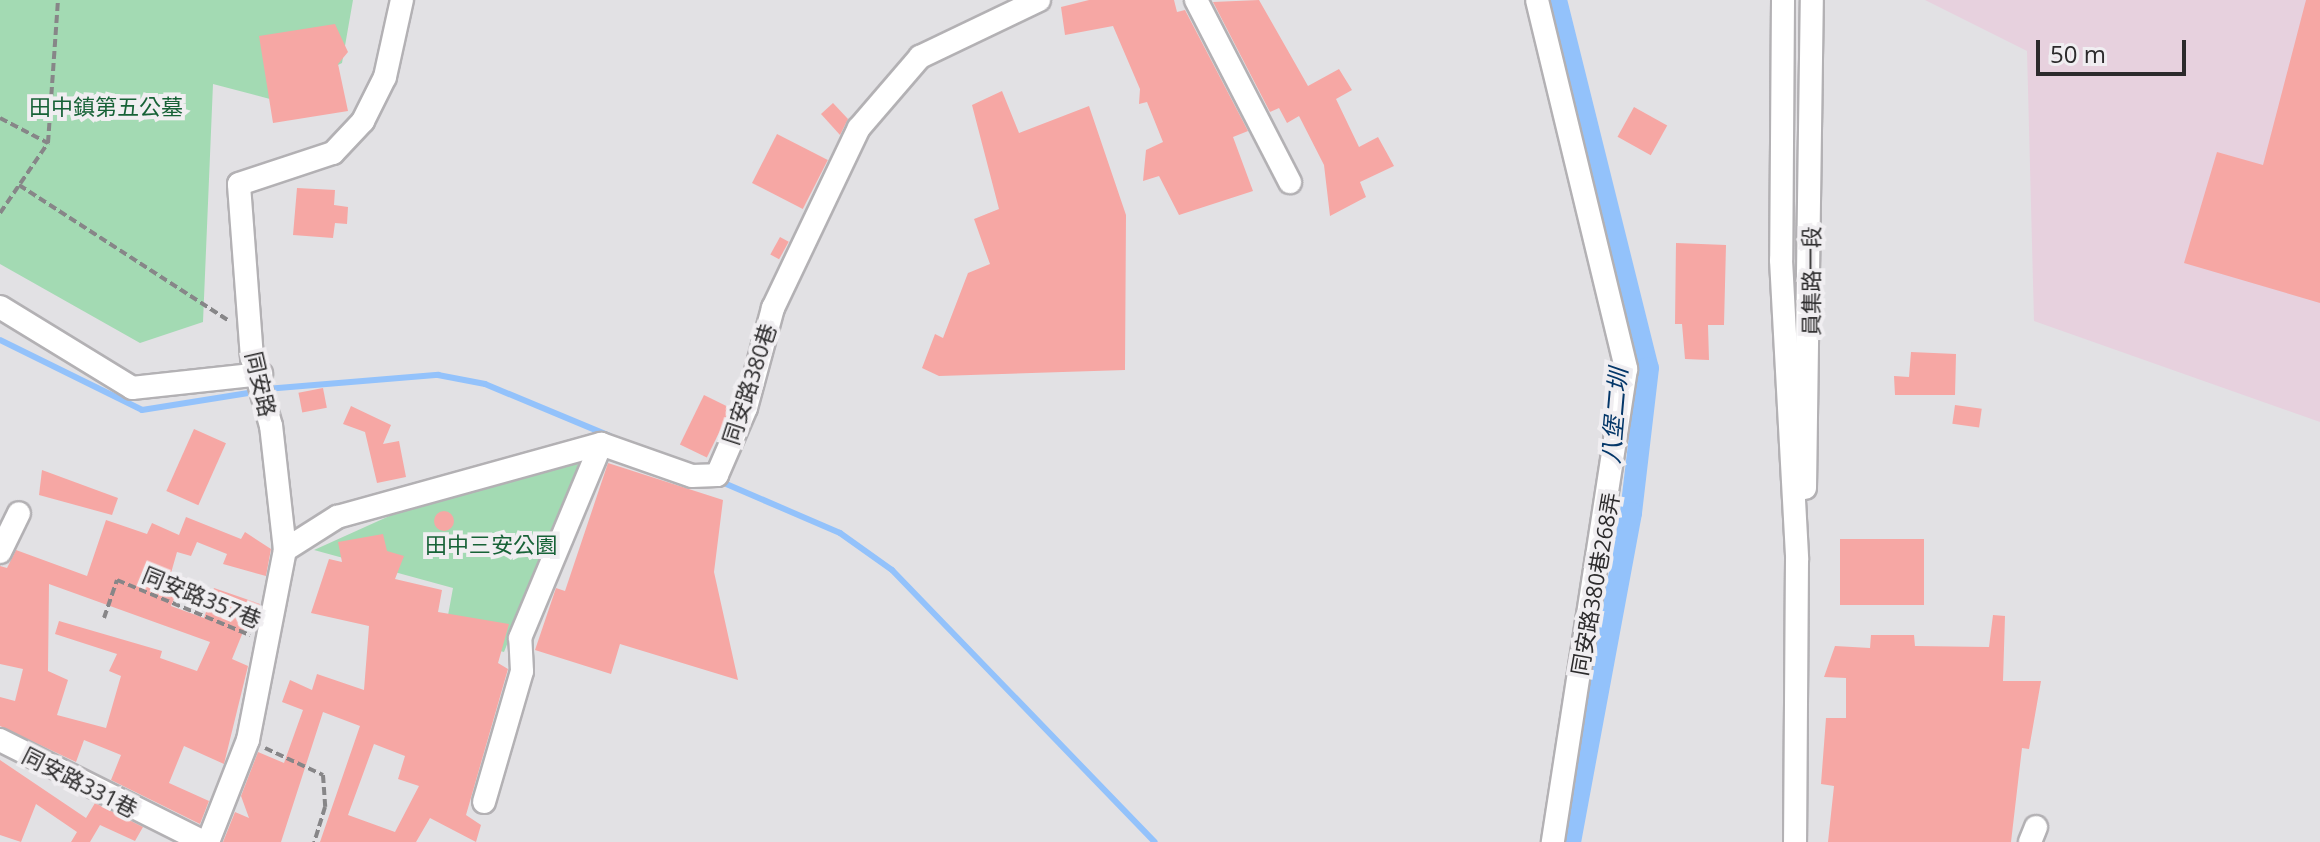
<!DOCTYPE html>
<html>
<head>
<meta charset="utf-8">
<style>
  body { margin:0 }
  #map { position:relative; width:2320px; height:842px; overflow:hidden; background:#e2e1e4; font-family:"Open Sans","Noto Sans TC",sans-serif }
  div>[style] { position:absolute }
  .industrial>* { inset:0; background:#e7d1de }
  .green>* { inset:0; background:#a3dab3 }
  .stream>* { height:6px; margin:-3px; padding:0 3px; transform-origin:3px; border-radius:3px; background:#93c2fb }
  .canal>* { height:22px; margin:-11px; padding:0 11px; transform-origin:11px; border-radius:11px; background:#93c2fb }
  .building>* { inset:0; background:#f6a7a4; transform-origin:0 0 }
  .round { border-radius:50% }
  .path>* { height:4px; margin-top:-2px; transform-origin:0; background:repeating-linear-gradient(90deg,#878688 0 8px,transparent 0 12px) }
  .roads { filter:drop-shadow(2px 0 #b3b1b4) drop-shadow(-2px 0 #b3b1b4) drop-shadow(0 2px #b3b1b4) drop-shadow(0 -2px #b3b1b4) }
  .minor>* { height:22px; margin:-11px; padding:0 11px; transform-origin:11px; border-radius:11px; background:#fff }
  span { translate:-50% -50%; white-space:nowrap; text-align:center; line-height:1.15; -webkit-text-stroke:8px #f0eef1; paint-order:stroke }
  .park-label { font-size:22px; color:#176237 }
  .street-label { font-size:22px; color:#2c2b2c }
  .water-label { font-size:24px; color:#043769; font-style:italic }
  .scale { position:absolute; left:2036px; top:40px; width:150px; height:36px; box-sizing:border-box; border:4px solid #2c2b2c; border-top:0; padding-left:10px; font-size:24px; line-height:28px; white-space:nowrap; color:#2c2b2c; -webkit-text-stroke:6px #f0eef1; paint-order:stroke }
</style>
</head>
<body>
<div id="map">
  <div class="industrial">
    <div style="clip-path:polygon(1925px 0,2320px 0,2320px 422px,2034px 321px,2027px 51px)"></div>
  </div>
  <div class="green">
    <div style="clip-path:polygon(0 0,353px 0,342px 63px,270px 99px,213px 84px,203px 322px,140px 343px,0 264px)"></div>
    <div style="clip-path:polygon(581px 460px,504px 652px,444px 637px,453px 588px,314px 550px,396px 513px)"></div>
  </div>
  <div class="stream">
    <div style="left:0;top:340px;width:158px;rotate:26.2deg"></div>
    <div style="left:142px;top:410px;width:114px;rotate:-9.1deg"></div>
    <div style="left:266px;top:389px;width:173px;rotate:-4.7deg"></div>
    <div style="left:438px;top:375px;width:48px;rotate:10.8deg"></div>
    <div style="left:485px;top:384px;width:135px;rotate:22.6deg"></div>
    <div style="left:717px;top:480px;width:134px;rotate:23.3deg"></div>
    <div style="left:840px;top:533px;width:64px;rotate:35.4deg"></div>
    <div style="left:892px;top:570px;width:378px;rotate:46deg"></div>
  </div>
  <div class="canal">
    <div style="left:1556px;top:0;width:379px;rotate:76deg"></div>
    <div style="left:1648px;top:368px;width:146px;rotate:96.7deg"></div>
    <div style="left:1631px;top:513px;width:335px;rotate:100.5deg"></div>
  </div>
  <div class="building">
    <div style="clip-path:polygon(1089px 0,1174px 0,1177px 12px,1185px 10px,1248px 131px,1233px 137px,1253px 191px,1179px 215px,1159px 176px,1143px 181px,1146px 150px,1163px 142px,1147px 102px,1139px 104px,1140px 89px,1113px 26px,1065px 35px,1061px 7px)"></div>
    <div style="clip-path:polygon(1259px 0,1308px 86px,1339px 69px,1352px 90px,1336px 99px,1359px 147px,1378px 137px,1394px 166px,1360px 182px,1366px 197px,1330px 216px,1324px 165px,1299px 116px,1287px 123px,1279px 108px,1270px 112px,1213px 2px)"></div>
    <div style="clip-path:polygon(2306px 0,2320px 0,2320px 303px,2184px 263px,2217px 152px,2263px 165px)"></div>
    <div style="clip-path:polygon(335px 24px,348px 52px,338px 64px,348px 111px,273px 123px,259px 36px)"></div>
    <div style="clip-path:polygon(1002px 91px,1019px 133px,1089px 106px,1126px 215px,1125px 370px,939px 376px,922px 368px,935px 334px,943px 338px,968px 273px,990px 264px,974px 219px,999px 209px,972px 105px)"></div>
    <div style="clip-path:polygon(833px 103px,848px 119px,840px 135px,821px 114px)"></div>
    <div style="left:1634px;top:107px;width:38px;height:34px;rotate:29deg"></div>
    <div style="left:777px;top:134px;width:57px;height:55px;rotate:27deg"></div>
    <div style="clip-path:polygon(297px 188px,335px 190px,334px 205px,348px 207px,347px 224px,335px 223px,333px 238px,293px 235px)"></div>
    <div style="left:780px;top:237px;width:10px;height:20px;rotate:29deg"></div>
    <div style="clip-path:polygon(1676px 243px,1726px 245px,1724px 325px,1708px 325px,1709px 360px,1685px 359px,1682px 324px,1675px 324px)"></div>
    <div style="clip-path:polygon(1911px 352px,1956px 354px,1955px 395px,1895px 395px,1894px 376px,1909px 377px)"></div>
    <div style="left:323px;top:388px;width:20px;height:25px;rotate:79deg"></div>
    <div style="left:704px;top:395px;width:30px;height:55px;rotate:26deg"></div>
    <div style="left:1955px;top:405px;width:27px;height:19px;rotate:8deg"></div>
    <div style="clip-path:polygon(351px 406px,391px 425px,383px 444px,399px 441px,406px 477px,377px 483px,365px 432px,343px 424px)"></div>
    <div style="left:194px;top:429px;width:35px;height:68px;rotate:24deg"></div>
    <div style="clip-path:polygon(608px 463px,723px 500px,714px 572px,738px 680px,620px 644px,611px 674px,535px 650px,556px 588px,565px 591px)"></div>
    <div style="clip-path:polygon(42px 470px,118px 498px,112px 515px,39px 495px)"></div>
    <div class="round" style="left:434px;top:511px;width:20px;height:20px"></div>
    <div style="clip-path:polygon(evenodd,186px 517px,241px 539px,245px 532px,271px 549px,266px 576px,223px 564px,227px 554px,197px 542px,191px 556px,177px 552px,171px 573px,183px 577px,171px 606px,204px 618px,214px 588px,260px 604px,255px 630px,245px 627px,232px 659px,248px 666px,224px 764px,184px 746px,169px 783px,209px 801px,200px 824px,111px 780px,121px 755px,84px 740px,76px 762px,0 726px,0 697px,15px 701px,23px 669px,0 664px,0 566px,7px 568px,16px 550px,87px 576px,106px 520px,147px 534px,152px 523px,179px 535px,186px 517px,49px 584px,210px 642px,197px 671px,160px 658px,162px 651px,59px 621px,55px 634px,117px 654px,109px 671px,121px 676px,106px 728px,57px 715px,68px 680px,48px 671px,49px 584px)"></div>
    <div style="clip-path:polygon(evenodd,383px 534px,387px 551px,404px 556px,395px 579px,442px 590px,438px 612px,509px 624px,498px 663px,508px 669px,466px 815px,481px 825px,476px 842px,430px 818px,416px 842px,320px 842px,360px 726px,323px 712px,281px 842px,223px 842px,235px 812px,249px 818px,241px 796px,258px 752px,284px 763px,303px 710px,282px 702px,290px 680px,312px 690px,317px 674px,364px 690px,369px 626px,311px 613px,329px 559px,342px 562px,338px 542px,383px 534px,374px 744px,405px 756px,398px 779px,419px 786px,395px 832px,348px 815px,374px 744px)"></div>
    <div style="left:1924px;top:539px;width:66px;height:84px;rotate:90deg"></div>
    <div style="clip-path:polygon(1993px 615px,2005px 616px,2003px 681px,2041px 681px,2029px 749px,2022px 748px,2011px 842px,1828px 842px,1834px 786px,1821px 784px,1826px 718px,1846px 718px,1846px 678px,1824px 677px,1835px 646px,1870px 648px,1871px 635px,1914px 635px,1915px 646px,1989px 647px)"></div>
    <div style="clip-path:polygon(0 760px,86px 818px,95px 803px,143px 827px,135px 841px,100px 825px,90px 842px,71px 842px,77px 832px,36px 804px,21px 842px,0 835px)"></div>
  </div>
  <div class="path">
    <div style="left:0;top:118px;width:54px;rotate:27.5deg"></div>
    <div style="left:19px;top:185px;width:249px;rotate:32.9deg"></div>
    <div style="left:0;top:213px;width:85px;rotate:-55.6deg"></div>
    <div style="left:48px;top:143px;width:143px;rotate:-86deg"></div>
    <div style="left:104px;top:618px;width:40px;rotate:-71.1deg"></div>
    <div style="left:117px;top:580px;width:144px;rotate:22.5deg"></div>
    <div style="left:265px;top:748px;width:64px;rotate:25deg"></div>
    <div style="left:323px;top:775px;width:32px;rotate:86deg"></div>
    <div style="left:325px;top:807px;width:37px;rotate:107deg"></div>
  </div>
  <div class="roads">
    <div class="minor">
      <div style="left:1196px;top:0;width:205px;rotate:62.7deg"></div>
      <div style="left:1537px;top:0;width:380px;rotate:76.4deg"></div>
      <div style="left:1626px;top:369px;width:479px;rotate:98.8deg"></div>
      <div style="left:1783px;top:0;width:260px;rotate:90.4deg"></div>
      <div style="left:1781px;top:260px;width:300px;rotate:86.9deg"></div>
      <div style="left:1797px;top:560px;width:282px;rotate:90.4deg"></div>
      <div style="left:0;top:307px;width:155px;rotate:31.5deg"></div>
      <div style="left:132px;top:388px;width:130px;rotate:-6.2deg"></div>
      <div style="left:1805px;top:488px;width:488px;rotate:-89.2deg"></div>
      <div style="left:285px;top:550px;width:62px;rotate:-32.4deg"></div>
      <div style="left:337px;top:517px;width:274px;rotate:-15.5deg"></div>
      <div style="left:601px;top:444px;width:96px;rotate:19.4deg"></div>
      <div style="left:692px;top:476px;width:25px;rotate:-2deg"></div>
      <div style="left:717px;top:475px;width:73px;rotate:-66.6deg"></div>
      <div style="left:746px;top:408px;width:104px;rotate:-74.9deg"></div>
      <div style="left:773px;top:308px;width:199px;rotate:-64.5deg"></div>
      <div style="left:859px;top:128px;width:94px;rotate:-49.3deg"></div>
      <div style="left:920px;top:57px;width:132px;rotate:-25.6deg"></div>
      <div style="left:0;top:552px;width:43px;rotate:-64deg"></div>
      <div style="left:0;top:740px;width:228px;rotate:26.6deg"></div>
      <div style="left:484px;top:802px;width:136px;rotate:-73.8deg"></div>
      <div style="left:522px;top:671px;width:33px;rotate:-93deg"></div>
      <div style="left:520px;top:638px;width:210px;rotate:-67.3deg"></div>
      <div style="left:208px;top:842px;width:110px;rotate:-68.6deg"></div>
      <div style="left:248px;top:740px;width:194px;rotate:-79deg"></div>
      <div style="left:285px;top:550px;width:125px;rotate:-96.4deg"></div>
      <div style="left:271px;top:426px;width:71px;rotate:-105.6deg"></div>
      <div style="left:252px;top:358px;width:174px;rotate:-94.3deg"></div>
      <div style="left:239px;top:184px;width:99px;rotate:-18.3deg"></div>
      <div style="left:333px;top:153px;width:44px;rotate:-46.8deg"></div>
      <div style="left:363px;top:121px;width:49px;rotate:-63.4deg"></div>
      <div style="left:385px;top:77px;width:79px;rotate:-77.6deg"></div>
      <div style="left:2030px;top:842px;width:16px;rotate:-68deg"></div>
    </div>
  </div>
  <div class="park-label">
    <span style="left:106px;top:107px">田中鎮第五公墓</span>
    <span style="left:491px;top:545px">田中三安公園</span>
  </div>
  <div class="street-label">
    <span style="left:1811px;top:281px;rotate:-90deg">員集路一段</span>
    <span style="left:261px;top:384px;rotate:77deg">同安路</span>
    <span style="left:749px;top:384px;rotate:-72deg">同安路380巷</span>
    <span style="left:1595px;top:584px;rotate:-80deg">同安路380巷268弄</span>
    <span style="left:202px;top:597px;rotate:22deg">同安路357巷</span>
    <span style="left:80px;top:782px;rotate:27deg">同安路331巷</span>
  </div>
  <div class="water-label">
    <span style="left:1614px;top:416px;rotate:-85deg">八堡二圳</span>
  </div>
  <div class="scale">50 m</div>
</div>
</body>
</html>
